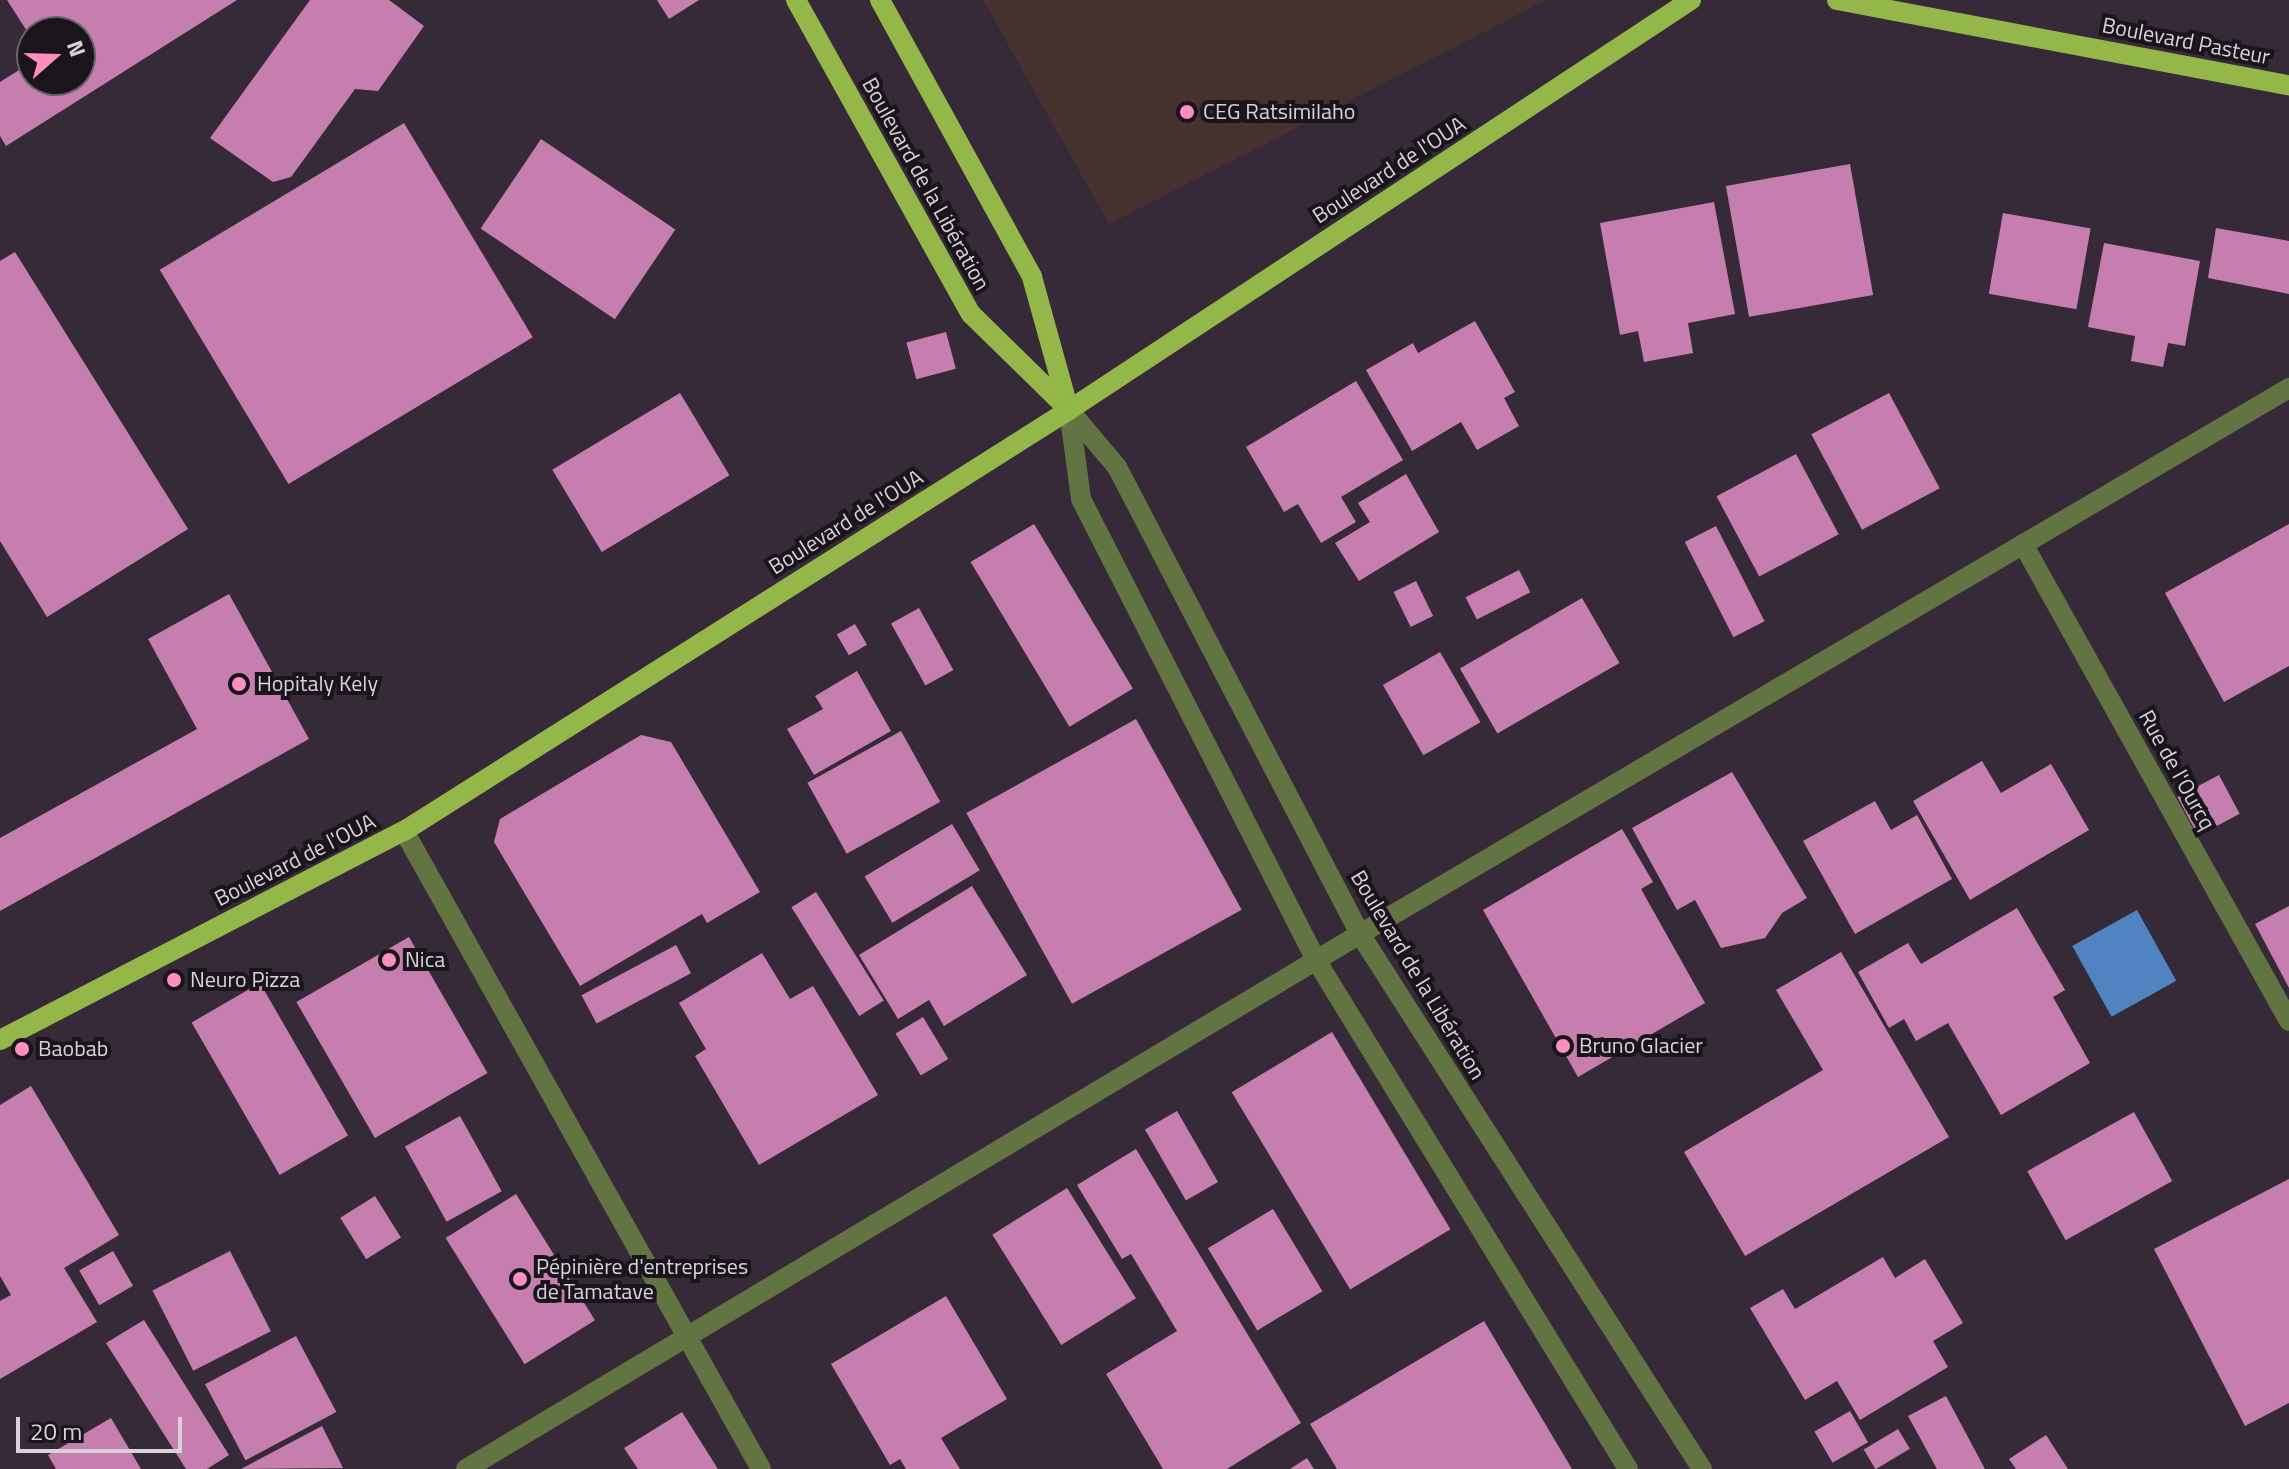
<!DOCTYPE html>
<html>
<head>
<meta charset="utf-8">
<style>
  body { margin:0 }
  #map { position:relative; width:2289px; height:1469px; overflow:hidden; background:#362a38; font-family:"Titillium Web",sans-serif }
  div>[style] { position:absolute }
  .education>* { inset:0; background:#45312d }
  .water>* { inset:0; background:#5084c1; transform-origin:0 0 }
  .building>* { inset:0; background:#c67eaf; transform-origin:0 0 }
  .minor>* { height:20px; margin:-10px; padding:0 10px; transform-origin:10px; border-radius:10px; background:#627442 }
  .major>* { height:20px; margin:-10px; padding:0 10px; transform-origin:10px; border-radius:10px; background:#94b749 }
  .dots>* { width:22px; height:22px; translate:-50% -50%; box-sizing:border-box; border:4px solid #1a151b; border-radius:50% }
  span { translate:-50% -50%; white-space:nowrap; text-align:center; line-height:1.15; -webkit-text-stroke:8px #1a151b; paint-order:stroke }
  .street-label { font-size:22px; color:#d9d2db }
  .poi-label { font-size:22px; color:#d9d2db }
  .left { translate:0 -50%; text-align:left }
  .north { position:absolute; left:16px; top:16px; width:80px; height:80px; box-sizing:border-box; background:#1a151b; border:2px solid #666168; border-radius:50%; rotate:70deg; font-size:22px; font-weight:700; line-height:32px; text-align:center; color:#d9d2db }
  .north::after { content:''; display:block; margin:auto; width:28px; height:36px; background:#fd8ec0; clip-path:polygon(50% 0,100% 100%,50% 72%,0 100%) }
  .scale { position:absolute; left:16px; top:1417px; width:166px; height:36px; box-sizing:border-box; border:4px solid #d9d2db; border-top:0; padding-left:10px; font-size:24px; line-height:28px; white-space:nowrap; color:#d9d2db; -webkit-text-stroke:6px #1a151b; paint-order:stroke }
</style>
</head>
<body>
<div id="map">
  <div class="education">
    <div style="clip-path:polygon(983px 0,1547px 0,1109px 224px)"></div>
  </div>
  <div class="water">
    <div style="left:2137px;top:910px;width:81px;height:74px;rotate:61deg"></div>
  </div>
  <div class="building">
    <div style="clip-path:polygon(7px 0,237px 0,6px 146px,0 136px,0 82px,32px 62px,32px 80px,80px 80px,80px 32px,32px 32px,32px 39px)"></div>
    <div style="clip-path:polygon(310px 0,389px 0,424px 26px,378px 91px,355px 89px,291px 177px,273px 182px,210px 138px)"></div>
    <div style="clip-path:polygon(657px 0,699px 0,669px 19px)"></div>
    <div style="left:404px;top:123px;width:250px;height:285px;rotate:59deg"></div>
    <div style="left:541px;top:139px;width:162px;height:108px;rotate:34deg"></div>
    <div style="left:1850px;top:164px;width:133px;height:126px;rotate:80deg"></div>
    <div style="clip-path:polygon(1714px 202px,1735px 314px,1688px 323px,1693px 353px,1644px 362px,1638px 331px,1620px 335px,1600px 223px)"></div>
    <div style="left:2003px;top:213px;width:89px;height:82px;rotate:10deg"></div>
    <div style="clip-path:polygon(2216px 228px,2289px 241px,2289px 294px,2208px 278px)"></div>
    <div style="clip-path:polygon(2104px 243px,2200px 261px,2185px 346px,2168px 343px,2163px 367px,2131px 361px,2135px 336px,2088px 327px)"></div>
    <div style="clip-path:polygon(15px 252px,188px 529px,47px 617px,0 541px,0 261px)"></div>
    <div style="clip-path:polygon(1475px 321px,1515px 392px,1504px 398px,1519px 426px,1477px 450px,1461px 422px,1412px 451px,1366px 370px,1413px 343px,1418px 353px)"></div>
    <div style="left:946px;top:332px;width:38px;height:41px;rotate:75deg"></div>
    <div style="clip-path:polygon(1356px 381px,1403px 460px,1341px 497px,1356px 522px,1321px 543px,1298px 504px,1284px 512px,1246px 447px)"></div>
    <div style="left:680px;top:393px;width:96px;height:149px;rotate:59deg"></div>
    <div style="left:1889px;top:393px;width:108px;height:88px;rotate:62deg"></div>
    <div style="left:1796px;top:454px;width:91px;height:90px;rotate:62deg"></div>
    <div style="clip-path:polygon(1406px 474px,1439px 532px,1359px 581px,1335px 543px,1370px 522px,1358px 503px)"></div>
    <div style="left:1034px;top:524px;width:192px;height:74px;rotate:59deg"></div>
    <div style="clip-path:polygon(2289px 524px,2289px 666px,2224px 702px,2165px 593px)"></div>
    <div style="left:1716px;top:526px;width:107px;height:35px;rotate:63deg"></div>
    <div style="left:1519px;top:570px;width:25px;height:60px;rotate:63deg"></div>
    <div style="left:1416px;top:581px;width:39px;height:25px;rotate:64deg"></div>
    <div style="clip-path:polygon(229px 594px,309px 739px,0 911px,0 838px,197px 729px,148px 639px)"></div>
    <div style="left:1582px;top:598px;width:75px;height:141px;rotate:60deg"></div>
    <div style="left:919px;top:608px;width:71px;height:32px;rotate:61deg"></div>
    <div style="left:855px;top:624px;width:24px;height:21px;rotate:60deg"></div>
    <div style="left:1440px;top:652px;width:81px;height:66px;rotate:60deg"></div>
    <div style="clip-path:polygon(857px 671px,891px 731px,814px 775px,787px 729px,823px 709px,815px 696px)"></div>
    <div style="left:1136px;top:719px;width:218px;height:194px;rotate:61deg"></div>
    <div style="left:901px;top:731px;width:81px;height:107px;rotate:61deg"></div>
    <div style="clip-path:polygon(641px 735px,671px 742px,760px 892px,707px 923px,702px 914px,580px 986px,494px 842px,500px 819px)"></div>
    <div style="clip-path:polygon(1982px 761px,2001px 793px,2051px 764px,2089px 830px,1970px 900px,1913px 801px)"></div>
    <div style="clip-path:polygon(1732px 772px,1807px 898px,1782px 913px,1765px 938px,1721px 948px,1695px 900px,1677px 910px,1632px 828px)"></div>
    <div style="left:2219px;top:775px;width:44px;height:47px;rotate:62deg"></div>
    <div style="clip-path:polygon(1875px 801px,1891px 830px,1917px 815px,1952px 879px,1855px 934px,1803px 841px)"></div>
    <div style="left:952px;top:824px;width:54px;height:102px;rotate:59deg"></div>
    <div style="clip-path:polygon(1622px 829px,1653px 882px,1641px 889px,1705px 1003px,1578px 1077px,1483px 910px)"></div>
    <div style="clip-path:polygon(972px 886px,1027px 975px,944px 1026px,929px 1000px,898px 1019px,859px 955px)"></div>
    <div style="left:816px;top:892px;width:128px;height:29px;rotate:58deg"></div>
    <div style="clip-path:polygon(2289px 906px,2289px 988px,2255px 924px)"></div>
    <div style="clip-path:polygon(2017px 908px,2065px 990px,2053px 997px,2090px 1063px,2001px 1115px,1948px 1023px,1916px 1041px,1904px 1019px,1889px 1028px,1858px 972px,1908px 943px,1921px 964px)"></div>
    <div style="left:409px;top:937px;width:157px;height:130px;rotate:60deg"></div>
    <div style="left:676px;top:945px;width:32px;height:107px;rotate:62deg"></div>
    <div style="clip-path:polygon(1841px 952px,1949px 1137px,1745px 1256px,1684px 1152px,1823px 1070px,1776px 990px)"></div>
    <div style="clip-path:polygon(762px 953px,790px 999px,813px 986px,878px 1095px,759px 1165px,695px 1056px,706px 1049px,679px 1003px)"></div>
    <div style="left:260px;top:983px;width:176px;height:79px;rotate:60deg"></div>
    <div style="left:923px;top:1017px;width:49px;height:32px;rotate:59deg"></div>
    <div style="left:1332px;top:1032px;width:230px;height:117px;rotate:59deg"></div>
    <div style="clip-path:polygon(31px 1086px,119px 1235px,64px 1268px,97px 1322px,0 1379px,0 1301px,11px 1295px,0 1276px,0 1105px)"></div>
    <div style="left:1177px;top:1111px;width:82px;height:37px;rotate:60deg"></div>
    <div style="left:2134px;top:1112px;width:79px;height:122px;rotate:61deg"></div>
    <div style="left:460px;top:1116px;width:86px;height:63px;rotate:61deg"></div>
    <div style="clip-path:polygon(1136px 1149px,1301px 1423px,1227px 1469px,1163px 1469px,1106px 1374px,1177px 1331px,1131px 1254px,1122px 1259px,1077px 1185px)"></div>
    <div style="clip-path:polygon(2289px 1179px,2289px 1403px,2245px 1426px,2154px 1249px)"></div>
    <div style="left:1067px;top:1188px;width:130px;height:88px;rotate:58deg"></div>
    <div style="left:516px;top:1194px;width:149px;height:83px;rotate:58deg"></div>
    <div style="left:375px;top:1196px;width:49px;height:41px;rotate:58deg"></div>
    <div style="left:1273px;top:1209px;width:96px;height:76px;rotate:59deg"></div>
    <div style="left:113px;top:1251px;width:40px;height:39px;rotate:60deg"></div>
    <div style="left:230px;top:1251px;width:90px;height:87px;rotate:63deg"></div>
    <div style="clip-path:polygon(1883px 1257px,1895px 1278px,1925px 1259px,1963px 1323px,1933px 1341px,1948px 1367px,1860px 1420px,1837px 1381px,1805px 1400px,1750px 1308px,1783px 1289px,1795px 1309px)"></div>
    <div style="clip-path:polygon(946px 1296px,1007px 1399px,941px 1438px,960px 1469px,906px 1469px,900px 1459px,890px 1465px,831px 1364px)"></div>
    <div style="clip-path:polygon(144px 1320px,229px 1455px,207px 1469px,186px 1469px,106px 1343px)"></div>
    <div style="clip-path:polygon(1484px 1321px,1572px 1469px,1337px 1469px,1310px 1424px)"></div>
    <div style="left:296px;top:1336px;width:86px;height:103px;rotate:62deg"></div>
    <div style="clip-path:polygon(1946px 1396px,1985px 1469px,1937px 1469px,1908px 1416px)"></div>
    <div style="left:1850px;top:1411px;width:36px;height:41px;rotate:60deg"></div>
    <div style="clip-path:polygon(682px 1412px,718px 1469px,638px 1469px,624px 1448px)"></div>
    <div style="clip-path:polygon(111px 1418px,141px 1469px,56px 1469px,48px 1455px)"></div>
    <div style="clip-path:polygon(322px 1426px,343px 1468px,241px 1469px)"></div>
    <div style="left:1898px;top:1429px;width:23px;height:40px;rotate:59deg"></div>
    <div style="clip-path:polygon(2046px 1435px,2068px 1469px,2016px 1469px,2009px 1459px)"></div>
    <div style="clip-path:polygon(1307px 1458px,1314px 1469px,1290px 1469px)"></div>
  </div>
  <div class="minor">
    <div style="left:1069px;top:410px;width:75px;rotate:49.9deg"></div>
    <div style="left:1117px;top:467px;width:526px;rotate:62.51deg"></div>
    <div style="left:1360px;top:934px;width:635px;rotate:57.41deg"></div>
    <div style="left:1069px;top:410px;width:90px;rotate:82.3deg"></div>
    <div style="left:1081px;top:499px;width:517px;rotate:62.99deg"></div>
    <div style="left:1316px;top:960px;width:597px;rotate:58.49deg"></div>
    <div style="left:2023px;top:544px;width:546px;rotate:60.85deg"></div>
    <div style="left:404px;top:831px;width:731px;rotate:60.77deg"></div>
    <div style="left:466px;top:1469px;width:1042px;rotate:-30.9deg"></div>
    <div style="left:1360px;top:934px;width:1078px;rotate:-30.44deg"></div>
  </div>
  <div class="major">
    <div style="left:796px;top:0;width:359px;rotate:60.9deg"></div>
    <div style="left:971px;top:314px;width:137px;rotate:44.4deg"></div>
    <div style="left:880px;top:0;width:316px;rotate:61.2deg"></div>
    <div style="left:1032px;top:277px;width:138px;rotate:74.5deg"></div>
    <div style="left:1837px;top:0;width:460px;rotate:10.7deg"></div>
    <div style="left:0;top:1040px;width:455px;rotate:-27.4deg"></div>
    <div style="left:404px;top:831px;width:787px;rotate:-32.34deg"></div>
    <div style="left:1069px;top:410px;width:745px;rotate:-33.39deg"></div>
  </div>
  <div class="dots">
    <div style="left:1187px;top:112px;background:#fd8ec0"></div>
    <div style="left:239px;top:684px;background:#fd8ec0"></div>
    <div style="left:389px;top:960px;background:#fd8ec0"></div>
    <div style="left:174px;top:980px;background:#fd8ec0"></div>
    <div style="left:1563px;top:1046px;background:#fd8ec0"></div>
    <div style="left:22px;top:1049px;background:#fd8ec0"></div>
    <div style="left:520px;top:1279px;background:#fd8ec0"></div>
  </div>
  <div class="street-label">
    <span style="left:2186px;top:41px;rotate:11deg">Boulevard Pasteur</span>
    <span style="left:1389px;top:170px;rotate:-33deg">Boulevard de l'OUA</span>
    <span style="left:926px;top:184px;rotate:61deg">Boulevard de la Libération</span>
    <span style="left:846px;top:522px;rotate:-32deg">Boulevard de l'OUA</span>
    <span style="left:2177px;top:770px;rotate:61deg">Rue de l'Ourcq</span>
    <span style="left:295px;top:860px;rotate:-27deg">Boulevard de l'OUA</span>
    <span style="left:1418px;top:975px;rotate:59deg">Boulevard de la Libération</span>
  </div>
  <div class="poi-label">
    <span class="left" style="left:1203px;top:112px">CEG Ratsimilaho</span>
    <span class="left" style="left:257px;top:684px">Hopitaly Kely</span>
    <span class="left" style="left:405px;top:960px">Nica</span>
    <span class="left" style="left:190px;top:980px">Neuro Pizza</span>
    <span class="left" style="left:1579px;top:1046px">Bruno Glacier</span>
    <span class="left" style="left:38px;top:1049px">Baobab</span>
    <span class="left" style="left:536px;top:1279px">Pépinière d'entreprises<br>de Tamatave</span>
  </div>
  <div class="north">N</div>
  <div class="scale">20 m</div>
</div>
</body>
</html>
